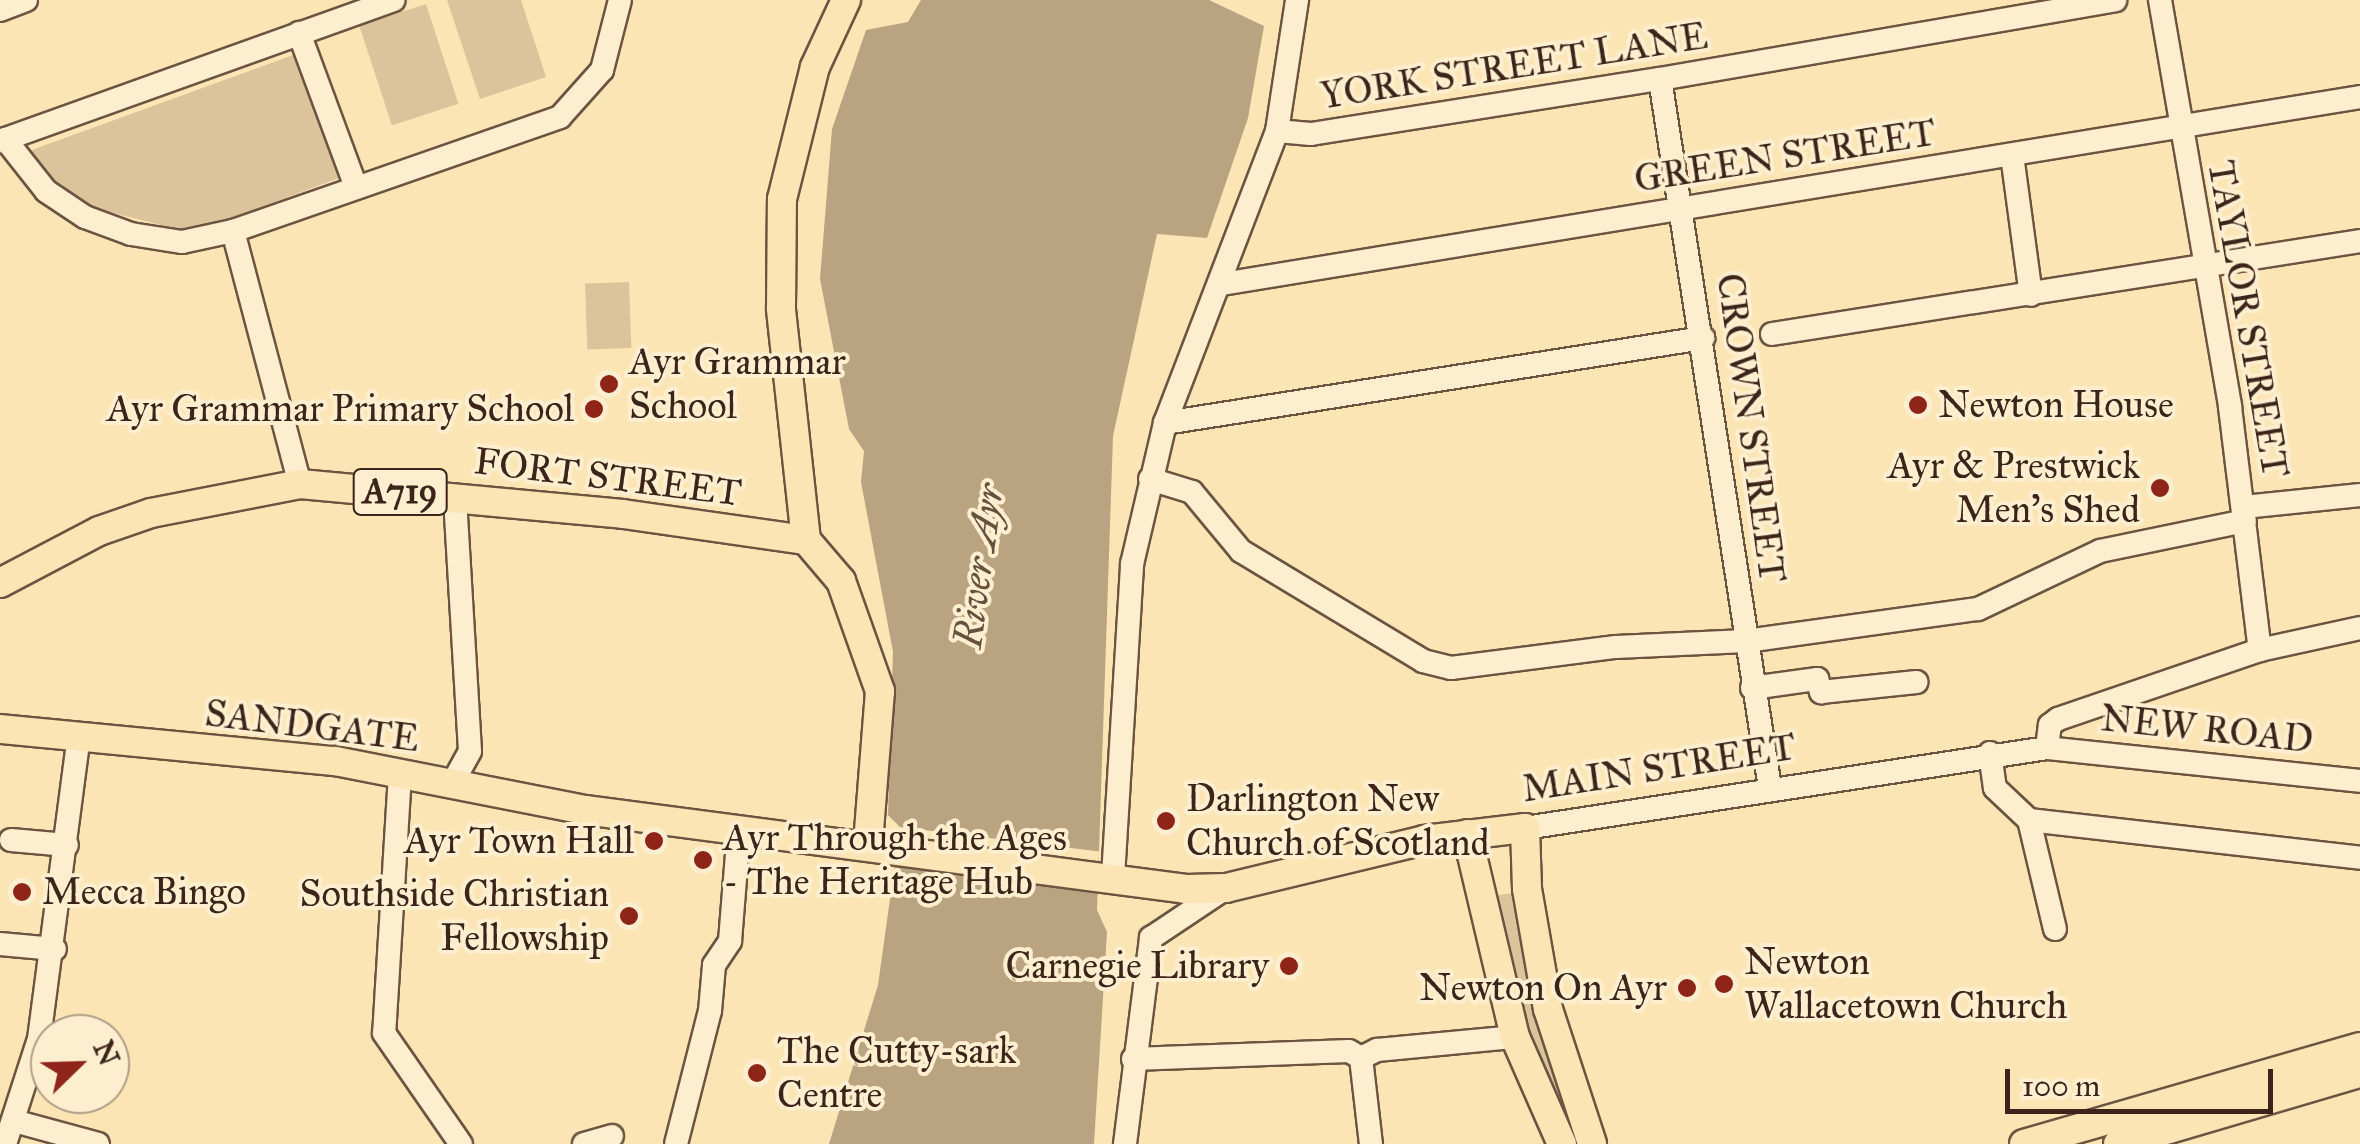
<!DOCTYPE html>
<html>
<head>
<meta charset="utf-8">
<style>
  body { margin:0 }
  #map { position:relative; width:2360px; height:1144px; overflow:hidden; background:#fbe5b5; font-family:"IM FELL Great Primer",serif }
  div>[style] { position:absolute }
  .green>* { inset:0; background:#dbc49b; transform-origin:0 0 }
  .water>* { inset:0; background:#baa380 }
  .pier>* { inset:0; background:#fbe5b5; transform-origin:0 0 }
  .roads { filter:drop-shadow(2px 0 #6c5441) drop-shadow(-2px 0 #6c5441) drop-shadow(0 2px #6c5441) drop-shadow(0 -2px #6c5441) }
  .minor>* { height:22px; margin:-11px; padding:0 11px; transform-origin:11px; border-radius:11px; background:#fceecf }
  .major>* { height:28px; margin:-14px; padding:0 14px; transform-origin:14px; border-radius:14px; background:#fbe5b5 }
  .dots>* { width:28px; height:28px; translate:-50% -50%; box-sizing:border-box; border:5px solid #fceecf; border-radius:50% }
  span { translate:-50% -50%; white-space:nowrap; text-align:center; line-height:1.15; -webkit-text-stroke:8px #fceecf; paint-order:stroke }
  .shield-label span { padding:2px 8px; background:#fceecf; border:2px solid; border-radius:8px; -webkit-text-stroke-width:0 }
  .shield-label { font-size:35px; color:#3c241a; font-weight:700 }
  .street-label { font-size:38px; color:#3c241a }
  .poi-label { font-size:38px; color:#3c241a }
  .left { translate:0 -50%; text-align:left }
  .right { translate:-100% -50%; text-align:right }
  .water-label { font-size:40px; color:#68503e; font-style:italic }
  .north { position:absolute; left:30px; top:1014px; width:100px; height:100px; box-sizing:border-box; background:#fceecf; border:2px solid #af9d87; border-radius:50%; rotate:67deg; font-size:28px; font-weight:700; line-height:40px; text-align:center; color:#3c241a }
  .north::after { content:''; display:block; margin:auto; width:35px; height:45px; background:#8f2418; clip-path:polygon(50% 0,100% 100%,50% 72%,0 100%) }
  .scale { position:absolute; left:2005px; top:1069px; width:268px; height:45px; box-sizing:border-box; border:5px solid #3c241a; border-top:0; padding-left:12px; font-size:30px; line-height:35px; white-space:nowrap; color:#3c241a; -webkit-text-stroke:8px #fceecf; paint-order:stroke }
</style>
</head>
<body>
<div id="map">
  <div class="green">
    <div style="clip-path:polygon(447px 0,521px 0,546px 77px,480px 99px)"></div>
    <div style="left:426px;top:4px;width:105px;height:70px;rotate:72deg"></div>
    <div style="clip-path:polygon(293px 55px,339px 178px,229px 219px,181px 230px,97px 209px,55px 183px,29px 151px)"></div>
    <div style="left:629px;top:282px;width:66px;height:44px;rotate:88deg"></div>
    <div style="clip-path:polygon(1515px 893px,1534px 1014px,1573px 1139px,1521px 1024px,1489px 896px)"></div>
  </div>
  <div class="water">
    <div style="clip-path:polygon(921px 0,1209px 0,1264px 26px,1248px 118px,1207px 238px,1157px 234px,1113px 436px,1097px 910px,1107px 932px,1094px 1144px,829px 1144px,878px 985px,900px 827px,888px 815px,893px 652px,861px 482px,864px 451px,849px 429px,820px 279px,832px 129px,866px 30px,908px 22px)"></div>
  </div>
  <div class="pier">
    <div style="left:900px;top:827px;width:201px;height:39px;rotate:7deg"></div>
  </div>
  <div class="roads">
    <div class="minor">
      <div style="left:2160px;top:0;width:413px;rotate:80.2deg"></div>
      <div style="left:2230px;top:407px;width:245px;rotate:83deg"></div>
      <div style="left:0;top:10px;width:28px;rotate:-21deg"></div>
      <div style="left:299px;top:33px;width:164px;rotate:69.7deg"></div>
      <div style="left:1660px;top:79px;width:717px;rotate:81.18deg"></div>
      <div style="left:1277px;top:131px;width:34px;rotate:5deg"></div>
      <div style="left:1311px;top:134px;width:353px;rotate:-9deg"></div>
      <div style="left:1660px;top:79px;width:462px;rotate:-9.8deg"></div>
      <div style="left:5px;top:139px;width:66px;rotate:51.7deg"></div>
      <div style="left:46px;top:191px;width:47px;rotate:33.7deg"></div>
      <div style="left:85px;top:217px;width:49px;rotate:20.3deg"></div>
      <div style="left:131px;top:234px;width:52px;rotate:8.9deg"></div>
      <div style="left:182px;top:242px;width:52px;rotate:-12.2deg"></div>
      <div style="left:233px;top:231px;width:346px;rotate:-19.2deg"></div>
      <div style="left:560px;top:117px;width:63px;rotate:-48.2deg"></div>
      <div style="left:602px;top:70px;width:72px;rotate:-75.6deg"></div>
      <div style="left:0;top:141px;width:418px;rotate:-19.7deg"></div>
      <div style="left:2012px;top:155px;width:141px;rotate:82.3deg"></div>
      <div style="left:233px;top:231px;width:262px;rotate:75.2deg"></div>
      <div style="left:1222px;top:284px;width:1153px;rotate:-9.33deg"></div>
      <div style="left:1772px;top:334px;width:595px;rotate:-8.99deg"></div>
      <div style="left:1165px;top:423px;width:545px;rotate:-8.98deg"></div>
      <div style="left:1150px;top:479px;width:44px;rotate:17.2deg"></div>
      <div style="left:1192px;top:492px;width:77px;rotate:50.3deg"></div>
      <div style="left:1241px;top:551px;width:213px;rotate:31.1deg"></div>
      <div style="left:1423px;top:661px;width:29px;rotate:14deg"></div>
      <div style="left:1451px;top:668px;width:166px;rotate:-7.3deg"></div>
      <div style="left:1616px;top:647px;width:130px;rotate:-2.6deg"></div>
      <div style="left:1746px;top:641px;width:234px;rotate:-7.9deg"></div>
      <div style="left:1978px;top:609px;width:135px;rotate:-25.4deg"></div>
      <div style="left:2100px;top:551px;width:148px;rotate:-11.7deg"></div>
      <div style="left:2244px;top:507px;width:117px;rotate:-5.9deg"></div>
      <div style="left:1752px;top:688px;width:66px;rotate:-7.9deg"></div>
      <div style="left:1817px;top:679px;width:14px;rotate:73deg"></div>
      <div style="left:1821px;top:692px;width:96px;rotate:-6deg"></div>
      <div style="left:2047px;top:748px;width:23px;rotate:-83deg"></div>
      <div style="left:2050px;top:725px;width:10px;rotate:-37deg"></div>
      <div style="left:2058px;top:719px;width:213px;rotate:-18.9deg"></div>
      <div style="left:2260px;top:650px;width:102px;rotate:-12.4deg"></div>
      <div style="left:1990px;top:753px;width:35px;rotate:82deg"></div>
      <div style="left:1995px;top:788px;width:47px;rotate:43.3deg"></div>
      <div style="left:2029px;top:820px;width:112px;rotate:76.6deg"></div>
      <div style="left:400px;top:774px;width:259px;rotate:93.5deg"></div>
      <div style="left:384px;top:1033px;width:135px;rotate:55.3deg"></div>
      <div style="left:453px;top:782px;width:35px;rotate:-61deg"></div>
      <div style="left:470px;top:751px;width:254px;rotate:-93.4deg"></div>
      <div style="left:2029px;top:820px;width:333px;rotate:6.5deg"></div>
      <div style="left:1525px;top:828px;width:528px;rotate:-8.71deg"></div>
      <div style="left:2047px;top:748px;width:315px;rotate:6deg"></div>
      <div style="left:11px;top:840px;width:56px;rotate:5.1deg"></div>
      <div style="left:1113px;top:877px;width:314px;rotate:-86.5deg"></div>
      <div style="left:1132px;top:564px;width:145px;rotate:-76.8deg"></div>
      <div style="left:1165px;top:423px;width:313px;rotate:-69deg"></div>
      <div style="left:1277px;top:131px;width:133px;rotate:-81.3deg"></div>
      <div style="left:0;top:944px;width:55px;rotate:5.2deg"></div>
      <div style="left:1361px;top:1058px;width:18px;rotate:-27deg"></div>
      <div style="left:1377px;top:1050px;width:139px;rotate:-5.4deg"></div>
      <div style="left:1361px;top:1058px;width:87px;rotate:83.4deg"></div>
      <div style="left:1133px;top:1059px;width:216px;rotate:-2.1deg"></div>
      <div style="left:1349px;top:1051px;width:14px;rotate:30deg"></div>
      <div style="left:14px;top:1121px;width:87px;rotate:15.3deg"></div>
      <div style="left:5px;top:1144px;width:110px;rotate:-72.1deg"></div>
      <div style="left:39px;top:1039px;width:305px;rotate:-82.5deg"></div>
      <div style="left:584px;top:1144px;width:29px;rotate:-16deg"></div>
      <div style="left:676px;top:1144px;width:137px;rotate:-75.7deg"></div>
      <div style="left:710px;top:1011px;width:46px;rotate:-85deg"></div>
      <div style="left:714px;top:965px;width:29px;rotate:-56deg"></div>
      <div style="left:730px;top:941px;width:112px;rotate:-85.4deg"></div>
      <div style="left:1125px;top:1144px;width:208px;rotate:-82.8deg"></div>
      <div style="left:1151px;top:938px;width:90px;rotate:-33.7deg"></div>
    </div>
    <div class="major">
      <div style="left:806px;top:540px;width:233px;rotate:-96.2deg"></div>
      <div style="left:781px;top:308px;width:109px;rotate:-89.5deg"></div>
      <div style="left:782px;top:199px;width:136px;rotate:-76deg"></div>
      <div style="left:815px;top:67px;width:74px;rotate:-65.2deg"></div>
      <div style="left:0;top:583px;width:112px;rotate:-27.7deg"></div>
      <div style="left:99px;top:531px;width:55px;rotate:-19.1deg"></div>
      <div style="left:151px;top:513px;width:152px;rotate:-11deg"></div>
      <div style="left:300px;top:484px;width:324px;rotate:5.3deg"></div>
      <div style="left:623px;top:514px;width:185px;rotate:8.1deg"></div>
      <div style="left:806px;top:540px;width:54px;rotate:49.5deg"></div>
      <div style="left:841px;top:581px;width:117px;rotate:70.5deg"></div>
      <div style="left:880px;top:691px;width:152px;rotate:94.5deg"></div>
      <div style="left:0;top:729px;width:337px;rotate:5.5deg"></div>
      <div style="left:335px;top:761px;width:255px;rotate:11.1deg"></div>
      <div style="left:585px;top:810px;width:606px;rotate:7.49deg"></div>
      <div style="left:1186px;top:889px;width:40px;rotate:-1.4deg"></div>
      <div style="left:1226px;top:888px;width:204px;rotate:-13.6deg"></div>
      <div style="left:1424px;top:840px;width:102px;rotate:-6.8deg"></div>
      <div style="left:1525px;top:828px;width:61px;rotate:88.1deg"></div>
      <div style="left:1527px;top:889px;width:122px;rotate:80.1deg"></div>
      <div style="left:1548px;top:1009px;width:142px;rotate:71.9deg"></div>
      <div style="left:1467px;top:834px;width:209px;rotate:76.7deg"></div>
      <div style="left:1515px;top:1037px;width:117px;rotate:66.3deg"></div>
      <div style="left:2024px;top:1144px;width:350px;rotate:-16.1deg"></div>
      <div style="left:2118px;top:1144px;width:252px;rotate:-16.4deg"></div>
    </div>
  </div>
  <div class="dots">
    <div style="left:609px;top:384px;background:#8f2418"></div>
    <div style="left:1918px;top:405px;background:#8f2418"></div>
    <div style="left:594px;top:409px;background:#8f2418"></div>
    <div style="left:2160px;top:488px;background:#8f2418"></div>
    <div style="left:1166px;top:821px;background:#8f2418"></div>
    <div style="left:654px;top:841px;background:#8f2418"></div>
    <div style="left:703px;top:860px;background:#8f2418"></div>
    <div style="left:22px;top:892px;background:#8f2418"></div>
    <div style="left:629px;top:916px;background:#8f2418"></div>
    <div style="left:1289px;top:966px;background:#8f2418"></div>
    <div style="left:1724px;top:984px;background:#8f2418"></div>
    <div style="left:1687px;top:988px;background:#8f2418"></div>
    <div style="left:757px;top:1073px;background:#8f2418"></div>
  </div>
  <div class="shield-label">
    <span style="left:400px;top:492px">A719</span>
  </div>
  <div class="street-label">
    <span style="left:1514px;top:66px;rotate:-9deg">YORK STREET LANE</span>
    <span style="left:1785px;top:156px;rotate:-9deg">GREEN STREET</span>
    <span style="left:2248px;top:319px;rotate:80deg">TAYLOR STREET</span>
    <span style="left:1751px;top:428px;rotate:82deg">CROWN STREET</span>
    <span style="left:608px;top:477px;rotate:7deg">FORT STREET</span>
    <span style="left:312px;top:726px;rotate:7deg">SANDGATE</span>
    <span style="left:2207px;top:729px;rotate:6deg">NEW ROAD</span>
    <span style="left:1659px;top:768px;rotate:-9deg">MAIN STREET</span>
  </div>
  <div class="poi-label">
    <span class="left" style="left:629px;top:384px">Ayr Grammar<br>School</span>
    <span class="left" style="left:1938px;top:405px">Newton House</span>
    <span class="right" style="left:574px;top:409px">Ayr Grammar Primary School</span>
    <span class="right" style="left:2140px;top:488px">Ayr &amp; Prestwick<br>Men's Shed</span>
    <span class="left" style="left:1186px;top:821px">Darlington New<br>Church of Scotland</span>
    <span class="left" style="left:723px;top:860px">Ayr Through the Ages<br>- The Heritage Hub</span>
    <span class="right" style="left:634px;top:841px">Ayr Town Hall</span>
    <span class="left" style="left:42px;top:892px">Mecca Bingo</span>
    <span class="right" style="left:609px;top:916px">Southside Christian<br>Fellowship</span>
    <span class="left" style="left:1744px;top:984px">Newton<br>Wallacetown Church</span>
    <span class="right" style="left:1269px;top:966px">Carnegie Library</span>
    <span class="right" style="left:1667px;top:988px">Newton On Ayr</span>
    <span class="left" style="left:777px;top:1073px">The Cutty-sark<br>Centre</span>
  </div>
  <div class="water-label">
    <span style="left:979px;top:566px;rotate:-82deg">River Ayr</span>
  </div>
  <div class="north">N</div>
  <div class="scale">100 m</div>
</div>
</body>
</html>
